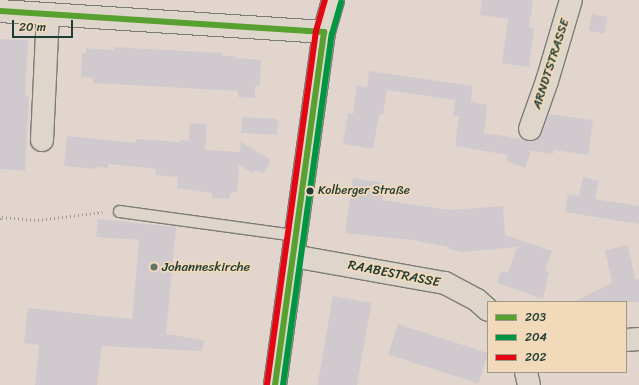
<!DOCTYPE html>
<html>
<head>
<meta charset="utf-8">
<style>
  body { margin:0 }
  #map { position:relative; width:639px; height:385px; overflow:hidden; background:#e2d5cd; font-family:Sriracha,sans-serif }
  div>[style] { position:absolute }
  .building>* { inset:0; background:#d0cacf; transform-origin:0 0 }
  .path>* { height:2.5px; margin-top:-1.25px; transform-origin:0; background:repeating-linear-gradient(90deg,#a19e96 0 1px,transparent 0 4px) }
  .roads { filter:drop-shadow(1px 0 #7c7c77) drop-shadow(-1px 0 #7c7c77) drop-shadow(0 1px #7c7c77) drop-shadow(0 -1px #7c7c77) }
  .lane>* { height:11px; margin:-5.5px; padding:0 5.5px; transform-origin:5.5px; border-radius:5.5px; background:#dfd6cb }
  .street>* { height:22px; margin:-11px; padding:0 11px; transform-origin:11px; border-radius:11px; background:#dfd6cb }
  .bus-1>* { height:6px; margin:-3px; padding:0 3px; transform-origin:3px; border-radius:3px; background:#58a030 }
  .bus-2>* { height:6px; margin:-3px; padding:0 3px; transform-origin:3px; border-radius:3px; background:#009641 }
  .bus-3>* { height:6px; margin:-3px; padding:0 3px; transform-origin:3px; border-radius:3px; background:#e30613 }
  .dots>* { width:11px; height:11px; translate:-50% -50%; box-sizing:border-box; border:2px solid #f1d9b9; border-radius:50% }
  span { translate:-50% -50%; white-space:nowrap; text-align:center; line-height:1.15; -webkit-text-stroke:3.5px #f1d9b9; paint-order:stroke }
  .bus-label { font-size:12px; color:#1f3d34 }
  .left { translate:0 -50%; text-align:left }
  .street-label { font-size:13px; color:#1f3d34 }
  .poi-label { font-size:13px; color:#1f3d34 }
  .legend { position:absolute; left:487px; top:301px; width:140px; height:72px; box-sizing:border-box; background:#f1d9b9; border:1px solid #9d9b84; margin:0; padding:5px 7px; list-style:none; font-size:12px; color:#1f3d34 }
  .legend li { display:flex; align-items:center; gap:8px; height:20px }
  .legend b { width:20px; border:1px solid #9d9b84 }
  .scale { position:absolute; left:12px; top:20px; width:61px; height:18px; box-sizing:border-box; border:2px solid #1f3d34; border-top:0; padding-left:5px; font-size:12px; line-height:14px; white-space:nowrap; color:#1f3d34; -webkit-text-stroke:3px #f1d9b9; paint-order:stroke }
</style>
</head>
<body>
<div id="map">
  <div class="building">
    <div style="clip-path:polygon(482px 0,533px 0,529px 27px,534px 28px,529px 67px,502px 63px,508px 19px,480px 15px)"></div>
    <div style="left:592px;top:14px;width:16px;height:17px;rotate:11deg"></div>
    <div style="clip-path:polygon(0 39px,28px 40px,25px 96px,29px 96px,25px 171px,0 169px)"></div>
    <div style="clip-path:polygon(114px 47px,222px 53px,221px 56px,235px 56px,235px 58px,261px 60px,260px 86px,255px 86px,255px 98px,238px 97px,238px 91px,93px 83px,93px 78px,81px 77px,82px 53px,86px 53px,86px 48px,114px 50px)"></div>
    <div style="clip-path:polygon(369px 71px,473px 86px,471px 102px,487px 105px,484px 133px,532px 141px,538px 139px,542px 134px,549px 114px,593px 120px,588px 155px,554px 150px,553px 154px,531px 151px,525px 168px,506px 161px,508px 155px,455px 146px,459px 116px,453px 116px,455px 100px,387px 90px,383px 115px,379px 114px,373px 149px,343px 144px,348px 113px,353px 114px,357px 85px,367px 87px)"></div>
    <div style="left:242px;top:117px;width:36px;height:16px;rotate:3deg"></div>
    <div style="clip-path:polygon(190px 123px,207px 124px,205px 150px,240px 152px,241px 142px,271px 160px,263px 174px,255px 170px,253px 173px,239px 165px,237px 191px,230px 194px,229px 199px,212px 198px,212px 193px,177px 188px,178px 177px,155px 175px,156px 169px,108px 164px,108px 168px,97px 167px,97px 169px,64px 166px,67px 136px,136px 143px,137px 139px,181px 142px,181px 140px,189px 141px)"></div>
    <div style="clip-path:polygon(583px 177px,599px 181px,595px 199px,639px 206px,639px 224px,565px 212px,568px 194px,579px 196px)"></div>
    <div style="clip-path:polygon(353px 178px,385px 183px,382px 200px,449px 210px,503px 206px,505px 235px,552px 251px,545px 271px,549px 272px,543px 299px,497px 283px,501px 271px,508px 273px,517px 247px,463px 252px,448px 249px,449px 247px,411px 240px,345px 233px)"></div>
    <div style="clip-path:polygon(98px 219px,176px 227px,166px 334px,204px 340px,202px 351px,102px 346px,97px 385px,35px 385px,39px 345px,24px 343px,28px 308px,132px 319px,139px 240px,96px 237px)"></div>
    <div style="clip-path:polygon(628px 245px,635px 279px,639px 279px,639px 302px,573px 302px,612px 283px,605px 250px)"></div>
    <div style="left:333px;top:296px;width:39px;height:90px;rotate:10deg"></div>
    <div style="left:398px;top:324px;width:95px;height:32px;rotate:18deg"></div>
  </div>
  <div class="path">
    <div style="left:0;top:219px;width:3px;rotate:-45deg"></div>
    <div style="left:2px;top:217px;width:36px;rotate:5deg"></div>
    <div style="left:38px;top:220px;width:65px;rotate:-7deg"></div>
  </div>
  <div class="roads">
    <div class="lane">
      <div style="left:119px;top:211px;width:178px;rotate:7.8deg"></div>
    </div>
    <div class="street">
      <div style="left:0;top:11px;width:325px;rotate:3.7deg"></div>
      <div style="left:530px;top:129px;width:51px;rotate:-70.5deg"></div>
      <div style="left:547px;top:81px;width:84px;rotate:-73.5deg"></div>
      <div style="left:42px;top:140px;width:126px;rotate:-87.3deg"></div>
      <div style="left:293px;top:256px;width:154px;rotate:10.1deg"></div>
      <div style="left:445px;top:283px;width:36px;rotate:28deg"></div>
      <div style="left:477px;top:300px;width:15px;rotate:42deg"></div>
      <div style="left:626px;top:340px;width:13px;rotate:-4deg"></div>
      <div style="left:526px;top:372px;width:13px;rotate:77deg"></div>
      <div style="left:275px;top:385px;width:356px;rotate:-82.1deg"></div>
      <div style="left:324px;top:32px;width:33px;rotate:-74deg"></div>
    </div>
  </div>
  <div class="bus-1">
    <div style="left:0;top:11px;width:325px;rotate:3.7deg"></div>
    <div style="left:324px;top:32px;width:356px;rotate:97.9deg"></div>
  </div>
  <div class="bus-2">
    <div style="left:283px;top:385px;width:354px;rotate:-82.1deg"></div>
    <div style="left:332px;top:34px;width:33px;rotate:-74deg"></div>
  </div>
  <div class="bus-3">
    <div style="left:267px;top:384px;width:356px;rotate:-82.1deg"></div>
    <div style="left:316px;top:31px;width:32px;rotate:-74deg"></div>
  </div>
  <div class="dots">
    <div style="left:310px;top:191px;background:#1f3d34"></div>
    <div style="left:154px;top:267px;background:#63726a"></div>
  </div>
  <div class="bus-label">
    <span class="left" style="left:318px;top:191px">Kolberger Straße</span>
  </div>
  <div class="street-label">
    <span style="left:551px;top:64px;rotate:-72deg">ARNDTSTRASSE</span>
    <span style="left:394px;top:274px;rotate:11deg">RAABESTRASSE</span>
  </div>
  <div class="poi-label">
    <span class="left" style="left:162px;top:267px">Johanneskirche</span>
  </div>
  <ul class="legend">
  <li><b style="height:5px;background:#58a030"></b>203</li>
  <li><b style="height:5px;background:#009641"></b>204</li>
  <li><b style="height:5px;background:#e30613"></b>202</li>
  </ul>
  <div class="scale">20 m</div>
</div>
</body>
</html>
